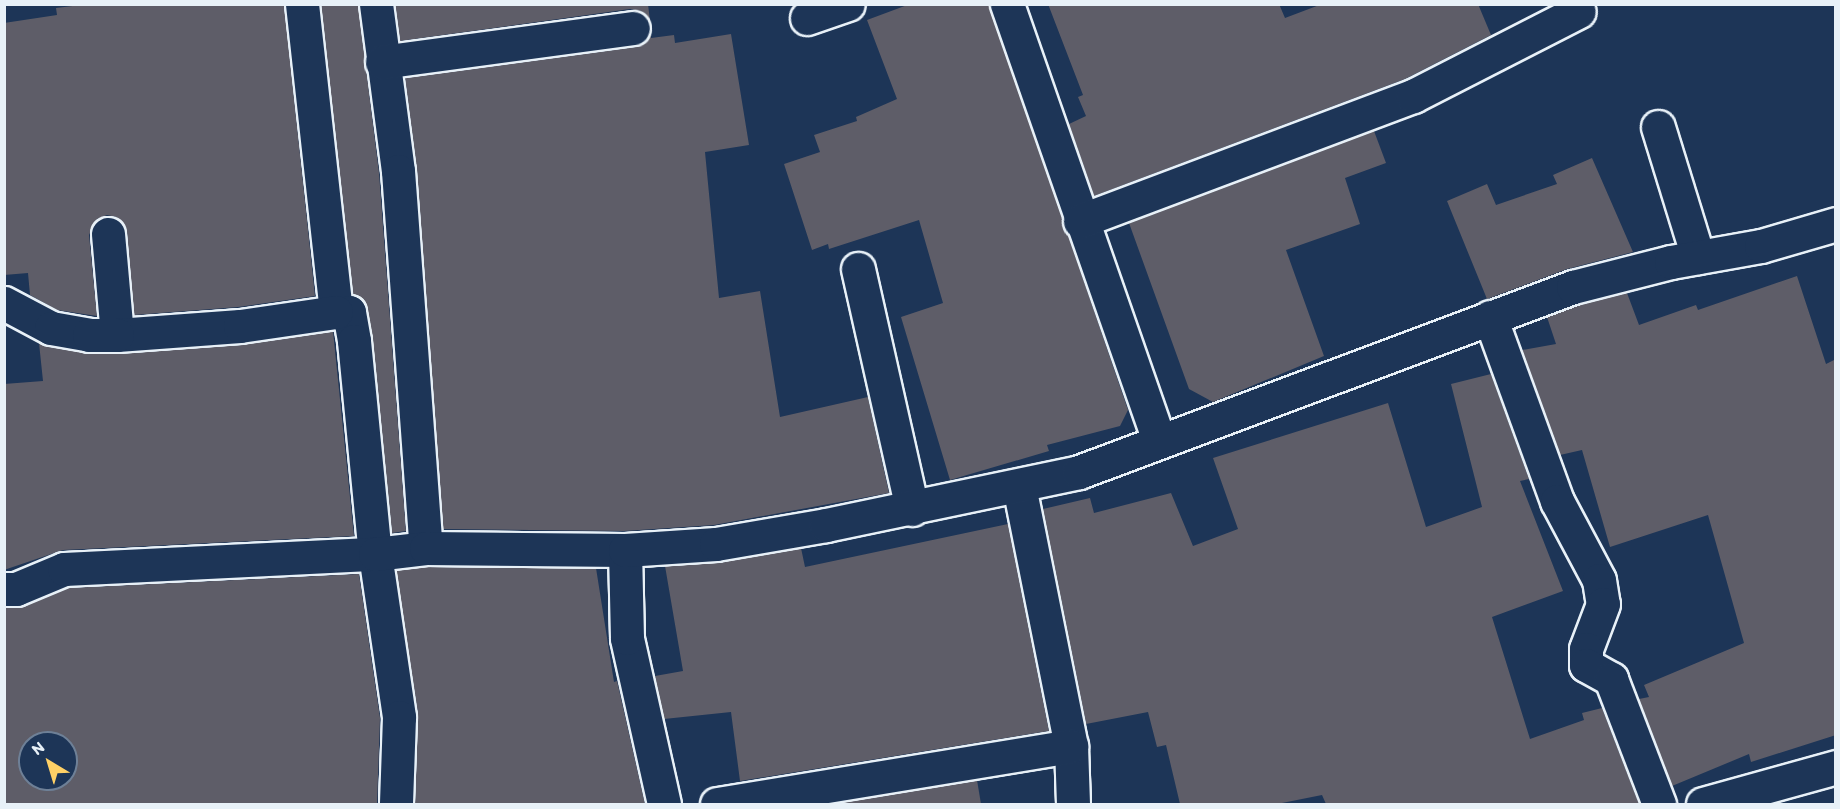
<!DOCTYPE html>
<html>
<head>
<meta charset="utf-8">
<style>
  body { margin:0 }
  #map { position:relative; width:1840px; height:809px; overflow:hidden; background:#1d3557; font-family:Itim,sans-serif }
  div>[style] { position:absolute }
  .building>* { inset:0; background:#5e5d68 }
  .roads { filter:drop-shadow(2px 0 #e8f1f8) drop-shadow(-2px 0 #e8f1f8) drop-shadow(0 2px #e8f1f8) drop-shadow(0 -2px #e8f1f8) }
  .minor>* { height:33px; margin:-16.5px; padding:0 16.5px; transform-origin:16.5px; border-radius:16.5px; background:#1d3557 }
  span { translate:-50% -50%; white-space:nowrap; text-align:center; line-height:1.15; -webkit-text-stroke:4.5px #1d3557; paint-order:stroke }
  .frame { position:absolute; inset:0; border:6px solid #e8f1f8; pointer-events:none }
  .north { position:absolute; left:18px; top:731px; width:60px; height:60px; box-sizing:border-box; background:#1d3557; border:2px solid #6e8097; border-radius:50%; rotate:322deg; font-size:16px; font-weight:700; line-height:24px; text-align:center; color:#e8f1f8 }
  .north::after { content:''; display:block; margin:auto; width:21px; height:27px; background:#ffd166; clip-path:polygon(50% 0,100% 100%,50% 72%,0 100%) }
</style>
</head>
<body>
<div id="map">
  <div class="building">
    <div style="clip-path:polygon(89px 4px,284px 4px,315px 296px,238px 307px,134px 315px,127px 232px,116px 217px,107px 215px,97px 219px,89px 235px,97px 316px,57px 310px,30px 295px,28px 273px,4px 275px,4px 23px,57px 15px,56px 8px)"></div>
    <div style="clip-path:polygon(321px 4px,358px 4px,379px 173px,406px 531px,392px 533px,372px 338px,364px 301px,353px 294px)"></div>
    <div style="clip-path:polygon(395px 4px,648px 4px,650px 21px,641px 11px,630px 9px,400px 41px)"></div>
    <div style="clip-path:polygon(910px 4px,989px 4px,1128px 410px,1120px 426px,1047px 445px,1049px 451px,950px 480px,901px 317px,943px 303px,919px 220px,829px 249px,828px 244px,812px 250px,784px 164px,820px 152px,814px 135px,857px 121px,856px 117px,897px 99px,867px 20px)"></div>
    <div style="clip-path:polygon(1048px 4px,1279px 4px,1285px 18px,1322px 4px,1478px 4px,1491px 35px,1405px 79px,1094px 196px,1069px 124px,1086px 116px,1078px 97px,1083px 95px)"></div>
    <div style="clip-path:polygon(651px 32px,651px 38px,674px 35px,675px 43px,731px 34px,749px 145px,705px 152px,719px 298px,760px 291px,780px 417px,868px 397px,889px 493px,714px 525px,624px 531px,443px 529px,417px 170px,405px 78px,636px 47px,645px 42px)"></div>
    <div style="clip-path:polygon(1374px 131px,1386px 163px,1345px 178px,1360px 224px,1286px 250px,1324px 356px,1213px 402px,1189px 389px,1129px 223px)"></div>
    <div style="clip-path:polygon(1592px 158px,1633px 252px,1567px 269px,1487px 299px,1447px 201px,1487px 184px,1496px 205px,1557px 184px,1553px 175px)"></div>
    <div style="clip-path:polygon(1797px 276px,1826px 364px,1836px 359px,1836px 735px,1751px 762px,1749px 754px,1672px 786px,1639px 699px,1649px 697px,1644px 685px,1744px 643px,1708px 515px,1610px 547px,1582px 450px,1560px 455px,1522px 350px,1556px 344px,1547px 317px,1579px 305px,1627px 293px,1639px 325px,1696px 305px,1698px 310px)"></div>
    <div style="clip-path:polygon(333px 331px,354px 536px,63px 550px,4px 570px,4px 384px,43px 381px,39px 343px,86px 353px,118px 354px,241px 345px)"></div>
    <div style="clip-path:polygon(1491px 374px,1529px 479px,1520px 481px,1563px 591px,1492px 617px,1530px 739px,1584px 720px,1582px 713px,1602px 708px,1639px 804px,1326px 804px,1322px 795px,1277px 804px,1180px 804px,1166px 745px,1157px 747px,1148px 712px,1086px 724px,1043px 509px,1090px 498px,1094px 513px,1171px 493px,1193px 546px,1238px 529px,1213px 458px,1388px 403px,1426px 527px,1482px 507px,1451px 384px)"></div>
    <div style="clip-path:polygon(1008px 524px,1049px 731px,740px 781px,731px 712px,664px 719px,655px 676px,683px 671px,665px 566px,719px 562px,801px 548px,805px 567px)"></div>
    <div style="clip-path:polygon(427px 567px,596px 568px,614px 682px,617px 681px,645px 804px,415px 804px,418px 714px,396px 570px)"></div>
    <div style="clip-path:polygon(evenodd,359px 574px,380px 718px,377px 804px,4px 804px,4px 608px,23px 606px,68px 588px,359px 574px,30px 743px,66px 743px,66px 779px,30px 779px,30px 743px)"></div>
    <div style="clip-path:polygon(977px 780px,981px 804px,830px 804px)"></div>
  </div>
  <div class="roads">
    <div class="minor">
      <div style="left:302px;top:4px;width:310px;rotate:83.7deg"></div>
      <div style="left:336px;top:312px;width:13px"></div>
      <div style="left:349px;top:312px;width:29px;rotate:80deg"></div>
      <div style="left:354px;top:341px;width:214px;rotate:84.4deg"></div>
      <div style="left:375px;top:554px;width:165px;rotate:81.6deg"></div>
      <div style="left:399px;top:717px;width:87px;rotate:92deg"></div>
      <div style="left:376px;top:4px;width:168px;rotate:82.5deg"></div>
      <div style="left:398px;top:171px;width:378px;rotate:85.8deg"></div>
      <div style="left:1007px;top:4px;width:463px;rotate:70.8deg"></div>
      <div style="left:807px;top:18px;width:43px;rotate:-18.9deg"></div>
      <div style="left:382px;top:62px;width:253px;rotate:-7.7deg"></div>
      <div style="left:1658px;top:127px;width:136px;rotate:72.9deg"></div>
      <div style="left:1080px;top:221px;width:356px;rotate:-20.6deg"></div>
      <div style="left:1413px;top:96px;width:186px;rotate:-27.1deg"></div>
      <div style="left:108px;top:234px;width:101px;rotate:84.9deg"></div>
      <div style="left:117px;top:335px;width:123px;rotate:-4.2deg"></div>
      <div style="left:240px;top:326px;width:97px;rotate:-8.3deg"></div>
      <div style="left:858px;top:269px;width:246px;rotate:77.3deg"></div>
      <div style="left:4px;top:303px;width:53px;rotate:28deg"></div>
      <div style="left:51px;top:328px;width:39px;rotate:10deg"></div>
      <div style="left:89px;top:335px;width:28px"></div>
      <div style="left:1490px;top:317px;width:196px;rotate:70deg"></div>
      <div style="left:1557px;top:501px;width:89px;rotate:62deg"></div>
      <div style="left:1599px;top:580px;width:24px;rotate:81deg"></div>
      <div style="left:1603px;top:604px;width:48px;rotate:110.7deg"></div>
      <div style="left:1586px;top:649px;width:16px;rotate:90deg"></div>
      <div style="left:1586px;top:665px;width:29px;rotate:29deg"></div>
      <div style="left:1611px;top:679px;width:134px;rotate:69deg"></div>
      <div style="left:1019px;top:486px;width:265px;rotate:78.7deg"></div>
      <div style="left:1071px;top:746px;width:58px;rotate:88deg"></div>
      <div style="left:4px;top:589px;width:12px"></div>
      <div style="left:16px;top:589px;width:52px;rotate:-22.6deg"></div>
      <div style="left:64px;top:569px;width:311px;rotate:-2.8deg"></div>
      <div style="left:375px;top:554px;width:51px;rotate:-6.7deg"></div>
      <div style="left:426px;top:548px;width:199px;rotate:0.6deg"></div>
      <div style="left:664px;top:804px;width:170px;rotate:-102.6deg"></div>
      <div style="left:627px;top:638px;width:88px;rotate:-91.3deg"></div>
      <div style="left:625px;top:550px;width:91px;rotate:-3.8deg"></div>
      <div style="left:716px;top:544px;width:112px;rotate:-9.8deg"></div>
      <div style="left:826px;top:525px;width:258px;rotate:-11.8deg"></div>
      <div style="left:1079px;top:472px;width:528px;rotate:-20.53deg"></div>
      <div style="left:1573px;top:287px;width:101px;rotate:-14.3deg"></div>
      <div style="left:1671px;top:262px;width:91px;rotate:-10.1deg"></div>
      <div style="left:1761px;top:246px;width:78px;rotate:-16.3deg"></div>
      <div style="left:717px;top:804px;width:359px;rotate:-9.3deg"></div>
      <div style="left:1703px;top:804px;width:138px;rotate:-15.5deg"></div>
    </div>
  </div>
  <div class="frame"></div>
  <div class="north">N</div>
</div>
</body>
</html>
